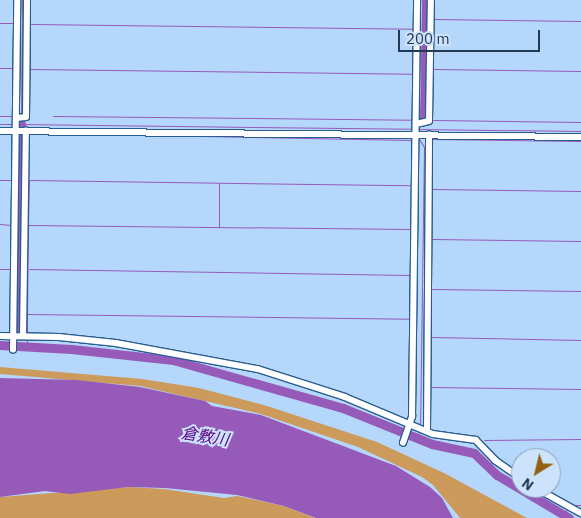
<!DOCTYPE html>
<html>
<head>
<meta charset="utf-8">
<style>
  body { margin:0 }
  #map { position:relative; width:581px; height:518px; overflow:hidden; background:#b6d7fc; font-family:"IBM Plex Sans","Noto Sans JP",sans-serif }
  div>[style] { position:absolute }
  .green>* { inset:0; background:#cc9a5a }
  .water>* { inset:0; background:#965bb9 }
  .stream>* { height:1px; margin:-0.5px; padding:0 0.5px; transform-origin:0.5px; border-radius:0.5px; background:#965bb9 }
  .river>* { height:9px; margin:-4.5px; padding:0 4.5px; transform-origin:4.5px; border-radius:4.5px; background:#965bb9 }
  .roads { filter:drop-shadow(1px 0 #295d92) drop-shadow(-1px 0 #295d92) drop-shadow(0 1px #295d92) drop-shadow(0 -1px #295d92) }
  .minor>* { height:5.5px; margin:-2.75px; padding:0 2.75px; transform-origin:2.75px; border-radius:2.75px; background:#fff }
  span { translate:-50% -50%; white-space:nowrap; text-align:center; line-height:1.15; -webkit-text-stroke:4px #cde3fc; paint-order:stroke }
  .water-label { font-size:16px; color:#5d0482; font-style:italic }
  .north { position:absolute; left:511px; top:448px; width:50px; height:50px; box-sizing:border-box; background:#cde3fc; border:1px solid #899fb8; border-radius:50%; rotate:216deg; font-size:14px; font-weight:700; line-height:20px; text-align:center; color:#243a53 }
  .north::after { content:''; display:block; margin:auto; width:18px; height:22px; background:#936112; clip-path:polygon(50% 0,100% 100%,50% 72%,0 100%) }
  .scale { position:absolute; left:398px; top:30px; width:142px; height:22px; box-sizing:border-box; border:2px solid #243a53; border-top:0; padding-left:6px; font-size:15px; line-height:18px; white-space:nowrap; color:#243a53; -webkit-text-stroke:4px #cde3fc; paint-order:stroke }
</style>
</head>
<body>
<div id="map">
  <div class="green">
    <div style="clip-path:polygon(0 367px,142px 379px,199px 388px,267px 406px,377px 442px,444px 473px,527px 518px,460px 518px,433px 485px,422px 477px,358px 447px,261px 414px,140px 386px,0 374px)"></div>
    <div style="clip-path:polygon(129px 487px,164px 489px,224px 498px,237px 496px,284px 506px,315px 518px,0 518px,0 497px)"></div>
  </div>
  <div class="water">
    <div style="clip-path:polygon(0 378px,77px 380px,140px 387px,205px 401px,212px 406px,261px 415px,396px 466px,430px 487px,442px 498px,453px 518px,316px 518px,284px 506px,237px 495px,165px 488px,128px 487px,70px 494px,45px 491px,0 497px)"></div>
  </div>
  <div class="stream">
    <div style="left:30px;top:0;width:69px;rotate:90.8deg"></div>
    <div style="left:29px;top:69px;width:383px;rotate:0.7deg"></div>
    <div style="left:425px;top:19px;width:3px"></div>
    <div style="left:433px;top:19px;width:148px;rotate:0.8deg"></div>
    <div style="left:0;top:23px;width:13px"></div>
    <div style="left:31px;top:24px;width:382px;rotate:0.7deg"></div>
    <div style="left:0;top:68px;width:14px"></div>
    <div style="left:425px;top:69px;width:1px"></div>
    <div style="left:434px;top:69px;width:147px;rotate:0.8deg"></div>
    <div style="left:21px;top:115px;width:115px;rotate:-89.5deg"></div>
    <div style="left:0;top:116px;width:13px"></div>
    <div style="left:53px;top:116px;width:359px;rotate:0.6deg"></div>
    <div style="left:433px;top:120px;width:148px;rotate:0.8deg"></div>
    <div style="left:412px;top:121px;width:121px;rotate:-89.1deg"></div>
    <div style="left:0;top:124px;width:13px"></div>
    <div style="left:17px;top:124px;width:396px;rotate:0.7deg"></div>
    <div style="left:417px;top:129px;width:164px;rotate:0.7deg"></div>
    <div style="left:0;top:134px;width:3px"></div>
    <div style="left:93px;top:134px;width:318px;rotate:1.1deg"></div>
    <div style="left:19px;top:135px;width:2px"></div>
    <div style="left:419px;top:139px;width:9px;rotate:58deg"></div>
    <div style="left:424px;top:147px;width:280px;rotate:90.8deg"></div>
    <div style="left:432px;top:139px;width:149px;rotate:0.8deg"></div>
    <div style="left:0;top:180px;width:13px"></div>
    <div style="left:18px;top:180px;width:2px"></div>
    <div style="left:432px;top:189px;width:149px;rotate:0.8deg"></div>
    <div style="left:0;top:224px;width:11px;rotate:5deg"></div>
    <div style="left:18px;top:225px;width:2px"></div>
    <div style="left:28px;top:225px;width:45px;rotate:-88.7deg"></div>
    <div style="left:29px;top:180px;width:381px;rotate:0.8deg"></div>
    <div style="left:219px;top:227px;width:44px;rotate:-90deg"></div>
    <div style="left:432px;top:239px;width:149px;rotate:0.8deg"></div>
    <div style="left:0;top:269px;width:12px"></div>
    <div style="left:29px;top:269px;width:381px;rotate:0.9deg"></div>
    <div style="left:432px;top:289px;width:149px;rotate:0.8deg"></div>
    <div style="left:411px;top:308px;width:170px;rotate:-89.7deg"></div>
    <div style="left:27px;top:314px;width:89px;rotate:-89.4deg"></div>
    <div style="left:28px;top:225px;width:382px;rotate:0.6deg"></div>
    <div style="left:27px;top:334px;width:20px;rotate:-90deg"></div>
    <div style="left:27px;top:314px;width:383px;rotate:0.7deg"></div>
    <div style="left:432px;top:337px;width:149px;rotate:1.2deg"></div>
    <div style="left:27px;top:338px;width:8px;rotate:90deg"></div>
    <div style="left:430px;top:387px;width:151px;rotate:0.8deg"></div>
    <div style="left:418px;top:437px;width:7px;rotate:-82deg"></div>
    <div style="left:484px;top:440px;width:97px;rotate:-0.6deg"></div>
    <div style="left:469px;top:451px;width:4px;rotate:-56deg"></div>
    <div style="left:572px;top:505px;width:9px"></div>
    <div style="left:564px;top:515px;width:7px;rotate:-63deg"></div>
  </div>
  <div class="river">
    <div style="left:424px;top:120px;width:120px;rotate:-89deg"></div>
    <div style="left:21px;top:127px;width:3px;rotate:-90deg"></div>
    <div style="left:19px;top:334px;width:200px;rotate:-89.4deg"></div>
    <div style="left:0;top:345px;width:71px;rotate:3.2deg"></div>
    <div style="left:71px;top:349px;width:103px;rotate:6.2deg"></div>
    <div style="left:173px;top:360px;width:177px;rotate:15.8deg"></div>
    <div style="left:343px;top:408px;width:96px;rotate:22deg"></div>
    <div style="left:432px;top:444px;width:43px;rotate:12.1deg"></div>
    <div style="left:474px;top:453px;width:32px;rotate:44deg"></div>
    <div style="left:497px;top:475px;width:84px;rotate:30.8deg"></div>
  </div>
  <div class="roads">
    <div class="minor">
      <div style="left:16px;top:118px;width:10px;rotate:-6deg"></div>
      <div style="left:26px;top:117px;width:117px;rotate:-89.5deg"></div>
      <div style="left:416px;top:124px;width:13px;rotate:-13deg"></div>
      <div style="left:429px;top:121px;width:121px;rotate:-89.1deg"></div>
      <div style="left:0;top:131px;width:581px;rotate:0.59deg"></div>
      <div style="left:0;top:336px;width:59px;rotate:1deg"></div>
      <div style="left:59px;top:337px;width:57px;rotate:6deg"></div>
      <div style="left:116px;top:343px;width:144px;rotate:10.4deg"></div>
      <div style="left:258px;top:369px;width:91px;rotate:17.8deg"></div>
      <div style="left:345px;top:397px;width:95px;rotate:22.8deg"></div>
      <div style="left:433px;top:434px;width:43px;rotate:7.9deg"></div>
      <div style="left:476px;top:440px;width:28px;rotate:46deg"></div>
      <div style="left:495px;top:460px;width:32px;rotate:35deg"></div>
      <div style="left:23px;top:336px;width:205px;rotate:-89.2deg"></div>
      <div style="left:13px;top:350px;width:350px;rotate:-89.3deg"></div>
      <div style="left:427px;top:431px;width:296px;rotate:-89.6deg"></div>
      <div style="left:403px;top:443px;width:28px;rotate:-71deg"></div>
      <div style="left:412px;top:417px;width:417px;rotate:-89.3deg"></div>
      <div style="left:536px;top:488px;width:51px;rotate:29.1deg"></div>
    </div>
  </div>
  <div class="water-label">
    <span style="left:205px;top:436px;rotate:9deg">倉敷川</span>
  </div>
  <div class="north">N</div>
  <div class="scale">200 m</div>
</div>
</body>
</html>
